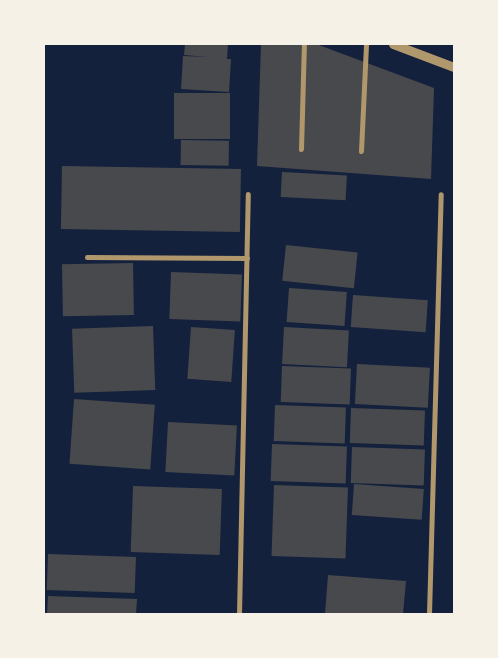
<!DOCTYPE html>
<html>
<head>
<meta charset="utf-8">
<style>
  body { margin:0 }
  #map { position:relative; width:498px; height:658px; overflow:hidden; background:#14213d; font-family:"Varela Round",sans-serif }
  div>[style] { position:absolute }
  .building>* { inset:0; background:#48494c; transform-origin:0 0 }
  .minor>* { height:5px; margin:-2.5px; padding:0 2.5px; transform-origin:2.5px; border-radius:2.5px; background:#b1986c }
  .tertiary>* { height:9px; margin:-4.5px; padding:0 4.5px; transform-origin:4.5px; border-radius:4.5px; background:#b1986c }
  span { translate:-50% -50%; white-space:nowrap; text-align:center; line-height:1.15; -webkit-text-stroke:5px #f6f1e7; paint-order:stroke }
  .frame { position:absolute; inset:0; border:45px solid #f6f1e7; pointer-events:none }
</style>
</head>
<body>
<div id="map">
  <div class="building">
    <div style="clip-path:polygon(185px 44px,228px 44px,227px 59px,231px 59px,229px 92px,181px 89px,183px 56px,208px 57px,184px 55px)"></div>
    <div style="clip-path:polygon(261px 44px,316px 44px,434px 88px,431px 179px,257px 166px)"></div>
    <div style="left:230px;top:93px;width:46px;height:56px;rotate:90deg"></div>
    <div style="left:181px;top:140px;width:48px;height:25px;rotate:1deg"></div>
    <div style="left:62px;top:166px;width:179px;height:63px;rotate:1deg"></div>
    <div style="left:282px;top:172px;width:65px;height:25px;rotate:3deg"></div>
    <div style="left:286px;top:245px;width:72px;height:36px;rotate:6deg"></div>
    <div style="left:133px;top:263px;width:52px;height:71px;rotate:89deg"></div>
    <div style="left:171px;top:272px;width:71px;height:47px;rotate:2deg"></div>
    <div style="left:289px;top:288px;width:58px;height:34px;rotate:4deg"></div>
    <div style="left:353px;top:295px;width:75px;height:32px;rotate:4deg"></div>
    <div style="left:153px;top:326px;width:64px;height:81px;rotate:88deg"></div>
    <div style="left:191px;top:327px;width:44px;height:52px;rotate:4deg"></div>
    <div style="left:284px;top:327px;width:65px;height:37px;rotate:3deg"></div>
    <div style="left:357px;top:364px;width:73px;height:40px;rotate:3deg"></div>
    <div style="left:282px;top:366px;width:69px;height:36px;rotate:2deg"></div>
    <div style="left:74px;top:399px;width:81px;height:65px;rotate:4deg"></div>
    <div style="left:275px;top:405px;width:71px;height:36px;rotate:2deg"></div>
    <div style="left:351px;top:408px;width:74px;height:35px;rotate:2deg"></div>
    <div style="left:168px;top:422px;width:69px;height:50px;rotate:3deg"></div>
    <div style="left:272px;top:444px;width:75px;height:37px;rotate:2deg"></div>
    <div style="left:352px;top:447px;width:73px;height:36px;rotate:2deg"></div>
    <div style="left:354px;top:484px;width:70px;height:31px;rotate:4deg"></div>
    <div style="left:274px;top:485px;width:74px;height:71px;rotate:2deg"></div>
    <div style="left:133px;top:486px;width:89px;height:66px;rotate:2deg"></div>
    <div style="left:48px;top:554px;width:88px;height:36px;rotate:2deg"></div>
    <div style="clip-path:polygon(328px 575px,406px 581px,403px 614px,325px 614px)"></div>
    <div style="clip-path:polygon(48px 596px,137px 599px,136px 614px,47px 614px)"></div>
  </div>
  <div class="minor">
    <div style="left:301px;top:149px;width:105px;rotate:-88.4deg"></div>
    <div style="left:361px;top:151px;width:107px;rotate:-87.3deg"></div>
    <div style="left:87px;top:257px;width:160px;rotate:0.4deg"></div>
    <div style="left:239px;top:614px;width:420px;rotate:-88.8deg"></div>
    <div style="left:429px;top:614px;width:420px;rotate:-88.4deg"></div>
  </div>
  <div class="tertiary">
    <div style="left:393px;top:44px;width:65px;rotate:20.7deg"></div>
  </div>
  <div class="frame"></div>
</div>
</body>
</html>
